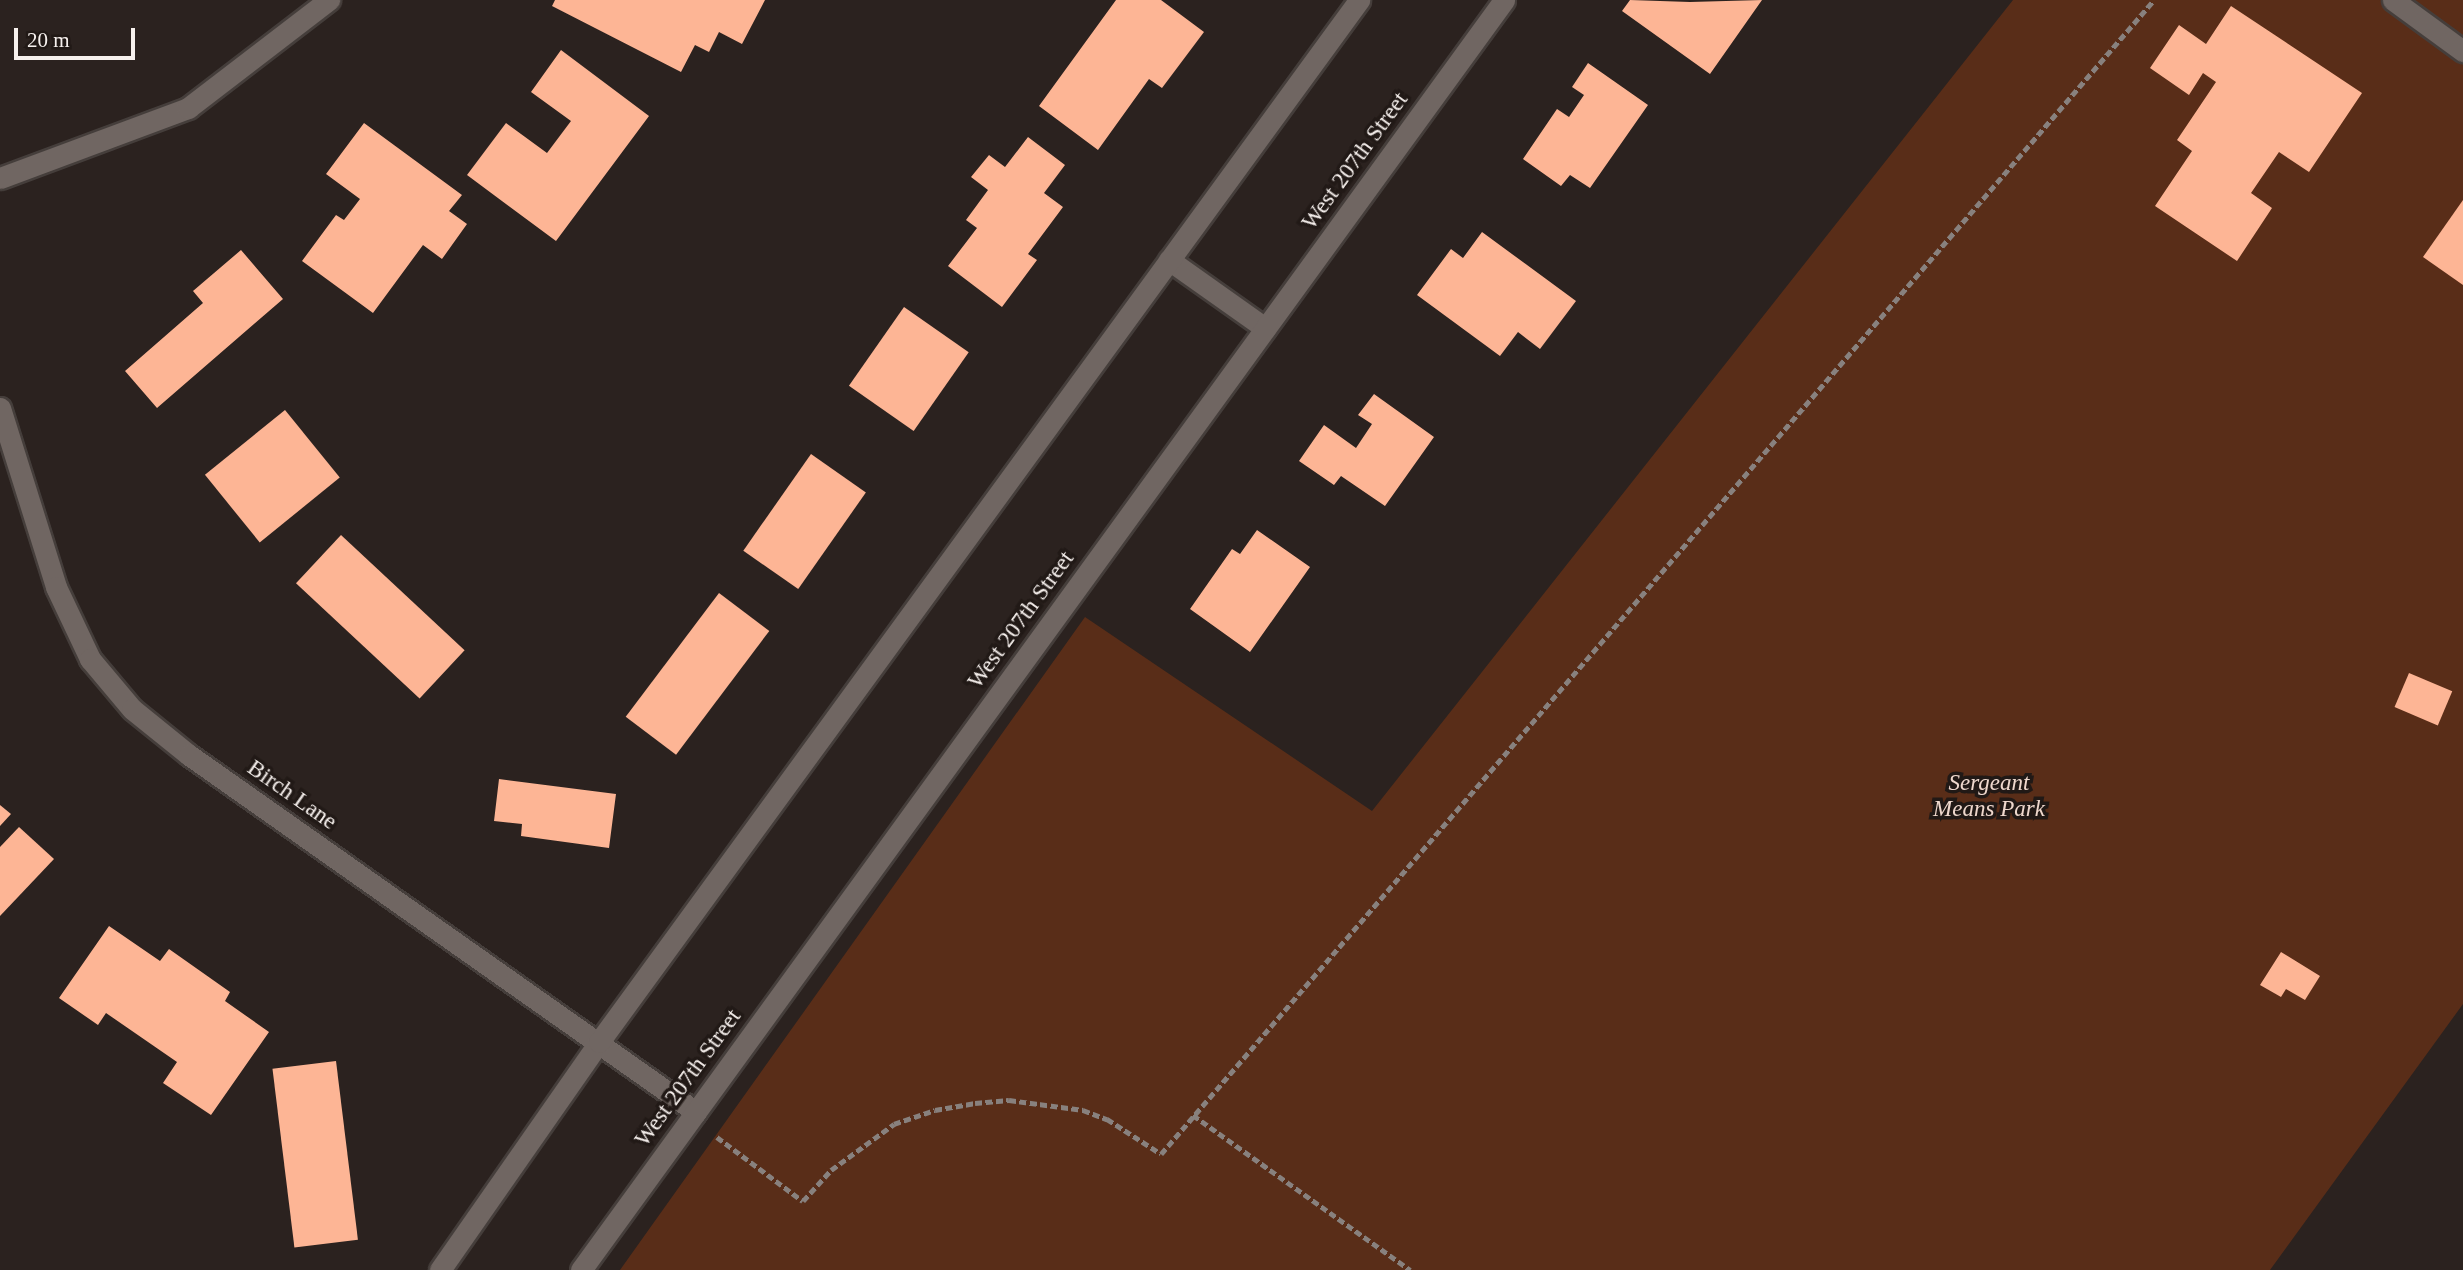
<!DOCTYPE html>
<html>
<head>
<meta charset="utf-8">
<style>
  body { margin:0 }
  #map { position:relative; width:2463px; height:1270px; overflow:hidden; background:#2b221f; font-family:Georgia,serif }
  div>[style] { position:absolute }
  .green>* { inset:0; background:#592d18 }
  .building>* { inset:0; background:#fdb595; transform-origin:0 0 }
  .path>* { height:4.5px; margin-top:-2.25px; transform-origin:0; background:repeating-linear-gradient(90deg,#88817e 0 7px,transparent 0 10.5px) }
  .roads { filter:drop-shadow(2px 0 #453e3b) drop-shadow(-2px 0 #453e3b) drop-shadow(0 2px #453e3b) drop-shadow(0 -2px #453e3b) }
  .minor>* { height:21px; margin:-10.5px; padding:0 10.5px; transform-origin:10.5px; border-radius:10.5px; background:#706662 }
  span { translate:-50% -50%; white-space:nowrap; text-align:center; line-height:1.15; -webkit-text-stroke:7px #211916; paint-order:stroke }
  .street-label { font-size:23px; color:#f7f1ee }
  .park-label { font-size:23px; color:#efd8cd; font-style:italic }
  .scale { position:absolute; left:14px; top:28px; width:121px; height:32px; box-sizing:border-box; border:4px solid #f7f1ee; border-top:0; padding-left:9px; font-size:21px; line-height:24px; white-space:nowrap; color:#f7f1ee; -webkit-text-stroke:5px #211916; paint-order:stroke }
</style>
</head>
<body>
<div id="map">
  <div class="green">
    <div style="clip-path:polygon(2013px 0,2463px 0,2463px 1004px,2270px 1270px,620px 1270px,1085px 617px,1372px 811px)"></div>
  </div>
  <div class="building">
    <div style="clip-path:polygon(555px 0,765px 0,742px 44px,719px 32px,709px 52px,695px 45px,681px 72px,552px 6px)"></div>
    <div style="clip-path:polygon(1116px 0,1161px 0,1204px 32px,1162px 88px,1149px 79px,1098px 150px,1039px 106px)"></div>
    <div style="clip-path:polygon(1630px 0,1690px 2px,1762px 0,1710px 74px,1622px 11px)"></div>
    <div style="clip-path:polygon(2231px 6px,2362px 93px,2309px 172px,2279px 152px,2251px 193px,2272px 208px,2237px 261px,2155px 206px,2192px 151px,2177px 140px,2216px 82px,2203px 73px,2189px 95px,2150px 68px,2179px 25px,2206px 44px)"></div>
    <div style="clip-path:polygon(561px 50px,649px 116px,556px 241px,467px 175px,506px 123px,547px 153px,571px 121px,531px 92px)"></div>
    <div style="clip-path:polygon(1588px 63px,1648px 105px,1590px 188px,1570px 175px,1561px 186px,1523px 159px,1557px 109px,1569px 117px,1584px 95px,1572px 87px)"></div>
    <div style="clip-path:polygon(364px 123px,462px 195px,449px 211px,467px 224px,442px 259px,423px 245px,373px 313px,302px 261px,336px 215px,344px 220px,360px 199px,326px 174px)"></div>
    <div style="clip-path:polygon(1028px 137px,1065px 165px,1044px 193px,1063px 207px,1028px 254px,1037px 260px,1002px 307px,948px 266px,977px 228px,966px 220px,988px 190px,971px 177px,989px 155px,1005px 167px)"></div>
    <div style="clip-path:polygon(2463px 200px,2463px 285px,2423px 257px)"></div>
    <div style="clip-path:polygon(1482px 232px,1576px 301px,1540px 349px,1518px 332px,1500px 356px,1417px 295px,1451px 249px,1463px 258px)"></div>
    <div style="clip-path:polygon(241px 250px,283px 299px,157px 408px,125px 371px,203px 303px,193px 291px)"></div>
    <div style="left:904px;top:307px;width:79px;height:96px;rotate:35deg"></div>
    <div style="clip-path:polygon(1374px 394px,1434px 437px,1385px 506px,1341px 476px,1334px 485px,1299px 461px,1324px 425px,1356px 448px,1372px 424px,1358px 415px)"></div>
    <div style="left:285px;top:410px;width:87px;height:103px;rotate:51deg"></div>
    <div style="left:811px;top:454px;width:67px;height:118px;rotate:35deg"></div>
    <div style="clip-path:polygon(1257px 530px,1310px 567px,1250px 652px,1190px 609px,1232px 549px,1240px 554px)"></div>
    <div style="left:341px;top:535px;width:169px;height:66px;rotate:43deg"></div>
    <div style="left:719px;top:593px;width:63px;height:155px;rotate:37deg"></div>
    <div style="left:2409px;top:673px;width:47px;height:37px;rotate:23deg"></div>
    <div style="clip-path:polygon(499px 779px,616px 794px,609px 848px,521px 836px,522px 824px,494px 821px)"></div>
    <div style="clip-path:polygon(0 805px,11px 814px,0 826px)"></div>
    <div style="clip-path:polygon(19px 827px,54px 859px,0 916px,0 847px)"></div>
    <div style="clip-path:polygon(109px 926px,160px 961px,169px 949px,230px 992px,225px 1001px,269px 1032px,211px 1115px,163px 1083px,177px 1062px,106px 1013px,98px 1025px,59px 998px)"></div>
    <div style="clip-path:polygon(2281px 952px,2320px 976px,2305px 1000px,2286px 989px,2281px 997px,2260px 985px)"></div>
    <div style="left:336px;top:1061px;width:180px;height:64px;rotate:83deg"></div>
  </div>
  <div class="path">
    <div style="left:1193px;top:1115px;width:267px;rotate:35.5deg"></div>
    <div style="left:717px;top:1137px;width:107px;rotate:36.7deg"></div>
    <div style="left:803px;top:1201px;width:42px;rotate:-47.9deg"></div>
    <div style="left:831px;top:1170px;width:78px;rotate:-36.1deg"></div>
    <div style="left:894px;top:1124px;width:43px;rotate:-18.9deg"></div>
    <div style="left:935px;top:1110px;width:41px;rotate:-9.9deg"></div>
    <div style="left:975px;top:1103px;width:34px;rotate:-5deg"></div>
    <div style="left:1009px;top:1100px;width:75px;rotate:7.7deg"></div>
    <div style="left:1083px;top:1110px;width:26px;rotate:21deg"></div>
    <div style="left:1107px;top:1119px;width:64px;rotate:32.9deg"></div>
    <div style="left:1161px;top:1154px;width:1522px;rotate:-49.29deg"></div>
  </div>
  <div class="roads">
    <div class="minor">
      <div style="left:2393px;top:0;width:87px;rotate:36.1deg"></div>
      <div style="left:0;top:178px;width:201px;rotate:-20.4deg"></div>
      <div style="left:188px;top:108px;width:178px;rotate:-37.5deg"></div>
      <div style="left:1169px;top:260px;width:118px;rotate:35.3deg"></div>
      <div style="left:0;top:408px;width:188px;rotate:72.6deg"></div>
      <div style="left:56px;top:587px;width:80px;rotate:64.7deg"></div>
      <div style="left:90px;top:659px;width:65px;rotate:50deg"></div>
      <div style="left:132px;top:709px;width:73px;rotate:38.9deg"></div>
      <div style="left:189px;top:755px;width:620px;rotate:35.15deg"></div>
      <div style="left:440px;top:1270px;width:278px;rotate:-55.1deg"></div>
      <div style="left:599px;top:1042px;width:1290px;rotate:-53.89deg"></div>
      <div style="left:581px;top:1270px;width:1570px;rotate:-53.99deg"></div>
    </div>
  </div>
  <div class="street-label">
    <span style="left:1355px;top:161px;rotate:-54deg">West 207th Street</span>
    <span style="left:1021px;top:620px;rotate:-54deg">West 207th Street</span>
    <span style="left:292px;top:795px;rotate:35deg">Birch Lane</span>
    <span style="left:688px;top:1078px;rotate:-54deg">West 207th Street</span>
  </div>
  <div class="park-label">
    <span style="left:1989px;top:796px">Sergeant<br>Means Park</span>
  </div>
  <div class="scale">20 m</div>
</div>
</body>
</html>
